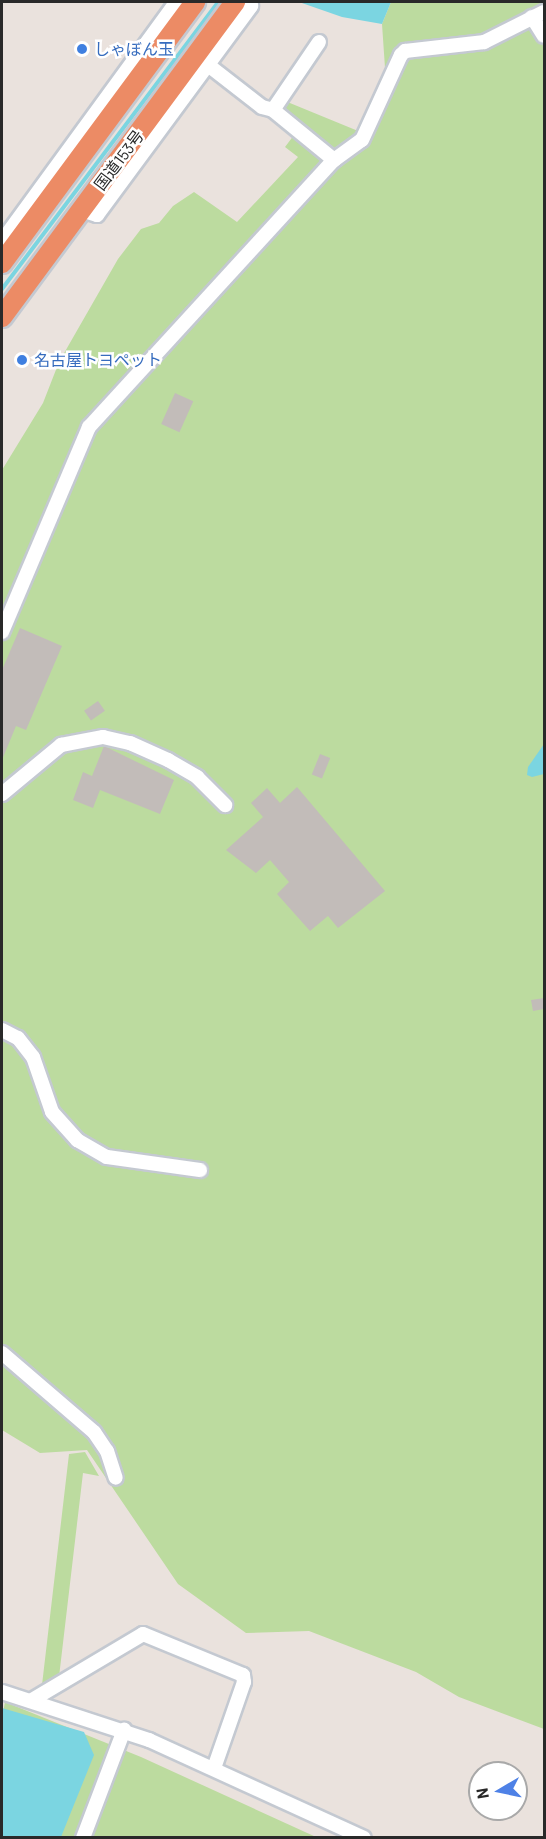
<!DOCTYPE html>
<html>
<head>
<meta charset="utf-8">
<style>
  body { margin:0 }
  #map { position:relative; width:546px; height:1839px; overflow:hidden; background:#eae2dd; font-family:Barlow,"Noto Sans JP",sans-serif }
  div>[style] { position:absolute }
  .green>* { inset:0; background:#bcdb9f }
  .water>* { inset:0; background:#7bd5e1 }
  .stream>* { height:4px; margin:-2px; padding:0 2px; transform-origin:2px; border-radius:2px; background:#7bd5e1 }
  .building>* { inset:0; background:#c2bcb9; transform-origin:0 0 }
  .roads { filter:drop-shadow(2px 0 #c4c9d1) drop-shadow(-2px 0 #c4c9d1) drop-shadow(0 2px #c4c9d1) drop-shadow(0 -2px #c4c9d1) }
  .minor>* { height:14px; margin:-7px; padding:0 7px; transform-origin:7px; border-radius:7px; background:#fff }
  .highway>* { height:20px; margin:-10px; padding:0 10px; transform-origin:10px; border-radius:10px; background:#ec8b65 }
  .dots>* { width:16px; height:16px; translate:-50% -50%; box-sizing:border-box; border:3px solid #fff; border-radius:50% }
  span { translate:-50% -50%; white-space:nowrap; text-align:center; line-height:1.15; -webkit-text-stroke:5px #fff; paint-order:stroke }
  .shop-label { font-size:16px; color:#366cbe }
  .left { translate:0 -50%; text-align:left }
  .street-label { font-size:16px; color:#292929 }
  .frame { position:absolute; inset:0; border:3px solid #292929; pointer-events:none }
  .north { position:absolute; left:468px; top:1761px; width:60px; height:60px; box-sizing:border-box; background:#fff; border:2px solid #a9a9a9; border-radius:50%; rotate:261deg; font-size:16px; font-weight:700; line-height:24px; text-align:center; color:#292929 }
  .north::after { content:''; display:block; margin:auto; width:21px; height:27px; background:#4e81e6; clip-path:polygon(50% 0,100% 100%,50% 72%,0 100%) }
</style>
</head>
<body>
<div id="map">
  <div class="green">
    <div style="clip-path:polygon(391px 2px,544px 2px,544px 1729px,459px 1697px,416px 1672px,309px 1631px,246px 1633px,178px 1584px,87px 1450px,40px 1453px,2px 1430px,2px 470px,43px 403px,59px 362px,118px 259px,141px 229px,159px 223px,173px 206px,194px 192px,237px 222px,298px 157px,285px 147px,294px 135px,273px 118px,285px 101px,363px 133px,385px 68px,382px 24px)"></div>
    <div style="clip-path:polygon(85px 1452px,99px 1476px,83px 1473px,59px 1677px,42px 1685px,69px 1454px)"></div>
    <div style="clip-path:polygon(5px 1702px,141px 1757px,316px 1837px,2px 1838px,2px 1718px)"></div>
  </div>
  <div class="water">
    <div style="clip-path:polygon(299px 2px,391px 2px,382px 24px,342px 17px)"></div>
    <div style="clip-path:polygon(544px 744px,544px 774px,532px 777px,527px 775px,528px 767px)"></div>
    <div style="clip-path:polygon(2px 1708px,84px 1732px,94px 1755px,61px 1837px,2px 1837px)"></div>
  </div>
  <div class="stream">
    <div style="left:2px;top:289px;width:359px;rotate:-53deg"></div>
  </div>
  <div class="building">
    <div style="left:175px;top:393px;width:20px;height:34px;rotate:24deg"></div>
    <div style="clip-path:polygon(20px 628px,62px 646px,26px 730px,16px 726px,2px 760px,2px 670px)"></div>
    <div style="left:98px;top:701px;width:12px;height:17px;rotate:55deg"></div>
    <div style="clip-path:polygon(104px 746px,174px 780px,160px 814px,100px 790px,93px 808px,73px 800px,83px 772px,92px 776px)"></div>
    <div style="left:320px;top:754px;width:11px;height:22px;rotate:22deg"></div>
    <div style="clip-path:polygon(297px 787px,385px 891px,338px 928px,328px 916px,310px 931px,277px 894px,289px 882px,270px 860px,256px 873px,226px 850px,263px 817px,251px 803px,267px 788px,280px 803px)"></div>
    <div style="clip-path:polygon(544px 998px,544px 1009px,533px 1011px,531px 1000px)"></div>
  </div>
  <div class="roads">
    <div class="minor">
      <div style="left:532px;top:17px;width:22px;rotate:58deg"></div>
      <div style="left:208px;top:65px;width:68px;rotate:37.9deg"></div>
      <div style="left:262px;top:107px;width:11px;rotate:15deg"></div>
      <div style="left:273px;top:110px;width:82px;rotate:-55.9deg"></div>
      <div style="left:273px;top:110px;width:79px;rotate:39.3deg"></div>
      <div style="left:81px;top:210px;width:17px;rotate:17deg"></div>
      <div style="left:97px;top:215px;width:260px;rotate:-53.6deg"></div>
      <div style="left:251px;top:6px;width:4px;rotate:-104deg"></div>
      <div style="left:2px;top:241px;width:296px;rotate:-53.9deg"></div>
      <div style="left:2px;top:632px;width:223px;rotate:-67deg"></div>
      <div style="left:89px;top:427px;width:362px;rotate:-47.5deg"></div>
      <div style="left:334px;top:160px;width:34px;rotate:-36deg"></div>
      <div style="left:362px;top:140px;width:94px;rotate:-65.4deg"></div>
      <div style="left:401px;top:55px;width:6px;rotate:-45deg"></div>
      <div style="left:405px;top:51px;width:80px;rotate:-6.5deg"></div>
      <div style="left:484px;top:42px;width:67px;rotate:-26.6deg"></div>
      <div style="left:2px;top:794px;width:77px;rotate:-39.7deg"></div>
      <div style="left:61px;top:745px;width:43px;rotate:-10.8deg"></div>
      <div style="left:103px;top:737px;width:28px;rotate:13deg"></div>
      <div style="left:130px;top:743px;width:42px;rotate:24.1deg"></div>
      <div style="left:168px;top:760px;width:34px;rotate:30deg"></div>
      <div style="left:197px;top:777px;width:40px;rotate:45deg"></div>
      <div style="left:2px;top:1030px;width:18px;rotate:27deg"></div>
      <div style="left:18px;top:1038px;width:24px;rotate:52deg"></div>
      <div style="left:33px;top:1057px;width:58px;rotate:70.9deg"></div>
      <div style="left:52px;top:1112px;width:38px;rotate:48deg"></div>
      <div style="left:77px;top:1140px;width:34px;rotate:30deg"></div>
      <div style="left:107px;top:1157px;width:94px;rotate:8deg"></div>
      <div style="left:2px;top:1353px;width:121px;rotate:40.7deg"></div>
      <div style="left:94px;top:1432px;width:23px;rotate:56deg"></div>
      <div style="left:107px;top:1451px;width:28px;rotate:72deg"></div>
      <div style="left:2px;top:1692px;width:155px;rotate:18.1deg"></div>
      <div style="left:149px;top:1740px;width:236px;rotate:24.5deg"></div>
      <div style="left:32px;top:1700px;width:129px;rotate:-30.7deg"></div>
      <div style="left:143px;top:1634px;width:108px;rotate:22.3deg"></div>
      <div style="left:243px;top:1675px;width:7px;rotate:82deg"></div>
      <div style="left:244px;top:1682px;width:91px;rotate:109.2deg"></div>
      <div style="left:83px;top:1838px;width:116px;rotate:-69.2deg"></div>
    </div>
    <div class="highway">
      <div style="left:2px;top:263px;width:325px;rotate:-53.5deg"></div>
      <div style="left:2px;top:317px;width:392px;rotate:-53.5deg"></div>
    </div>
  </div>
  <div class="dots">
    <div style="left:82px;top:49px;background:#3f7fe0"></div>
    <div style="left:22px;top:360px;background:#3f7fe0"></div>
  </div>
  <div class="shop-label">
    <span class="left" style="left:94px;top:49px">しゃぼん玉</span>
    <span class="left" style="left:34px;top:360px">名古屋トヨペット</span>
  </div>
  <div class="street-label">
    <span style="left:119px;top:160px;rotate:-53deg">国道153号</span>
  </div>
  <div class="frame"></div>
  <div class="north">N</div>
</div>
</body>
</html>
